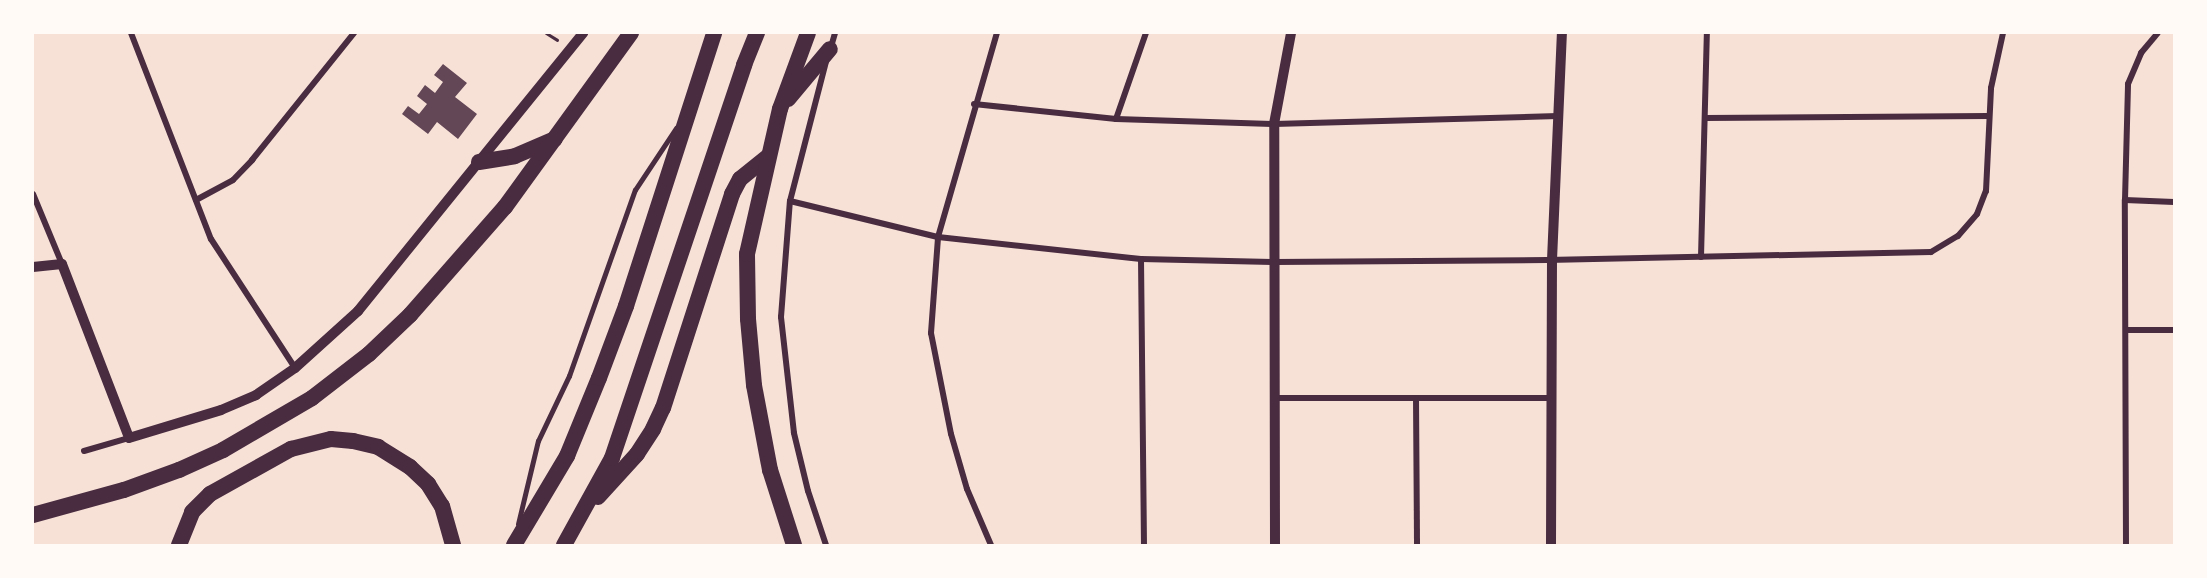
<!DOCTYPE html>
<html>
<head>
<meta charset="utf-8">
<style>
  body { margin:0 }
  #map { position:relative; width:2207px; height:578px; overflow:hidden; background:#f7e1d7; font-family:"Fira Sans Condensed",sans-serif }
  div>[style] { position:absolute }
  .building>* { inset:0; background:#644757 }
  .path>* { height:3px; margin:-1.5px; padding:0 1.5px; transform-origin:1.5px; border-radius:1.5px; background:#4a2c40 }
  .service>* { height:4.5px; margin:-2.25px; padding:0 2.25px; transform-origin:2.25px; border-radius:2.25px; background:#4a2c40 }
  .minor>* { height:6px; margin:-3px; padding:0 3px; transform-origin:3px; border-radius:3px; background:#4a2c40 }
  .tertiary>* { height:10px; margin:-5px; padding:0 5px; transform-origin:5px; border-radius:5px; background:#4a2c40 }
  .motorway>* { height:16px; margin:-8px; padding:0 8px; transform-origin:8px; border-radius:8px; background:#4a2c40 }
  span { translate:-50% -50%; white-space:nowrap; text-align:center; line-height:1.15; -webkit-text-stroke:6px #fffaf5; paint-order:stroke }
  .frame { position:absolute; inset:0; border:34px solid #fffaf5; pointer-events:none }
</style>
</head>
<body>
<div id="map">
  <div class="building">
    <div style="clip-path:polygon(443px 64px,467px 83px,455px 97px,477px 114px,458px 139px,437px 122px,428px 134px,402px 114px,408px 106px,419px 114px,427px 104px,417px 96px,425px 85px,435px 93px,443px 82px,434px 75px)"></div>
  </div>
  <div class="path">
    <div style="left:546px;top:33px;width:13px;rotate:32deg"></div>
  </div>
  <div class="service">
    <div style="left:518px;top:524px;width:85px;rotate:-76.5deg"></div>
    <div style="left:538px;top:441px;width:72px;rotate:-64.5deg"></div>
    <div style="left:569px;top:376px;width:197px;rotate:-70.5deg"></div>
    <div style="left:635px;top:190px;width:74px;rotate:-56.5deg"></div>
  </div>
  <div class="minor">
    <div style="left:131px;top:33px;width:221px;rotate:68.8deg"></div>
    <div style="left:211px;top:239px;width:154px;rotate:56.9deg"></div>
    <div style="left:831px;top:47px;width:15px;rotate:-74deg"></div>
    <div style="left:974px;top:104px;width:143px;rotate:6deg"></div>
    <div style="left:1116px;top:119px;width:158px;rotate:1.8deg"></div>
    <div style="left:1274px;top:124px;width:284px;rotate:-1.6deg"></div>
    <div style="left:1705px;top:118px;width:283px;rotate:-0.4deg"></div>
    <div style="left:1116px;top:119px;width:91px;rotate:-70.8deg"></div>
    <div style="left:33px;top:194px;width:76px;rotate:67.5deg"></div>
    <div style="left:196px;top:200px;width:42px;rotate:-28.4deg"></div>
    <div style="left:233px;top:180px;width:28px;rotate:-46deg"></div>
    <div style="left:252px;top:160px;width:163px;rotate:-51.2deg"></div>
    <div style="left:2125px;top:200px;width:49px;rotate:2.3deg"></div>
    <div style="left:790px;top:201px;width:152px;rotate:13.7deg"></div>
    <div style="left:938px;top:237px;width:204px;rotate:6.2deg"></div>
    <div style="left:1141px;top:259px;width:133px;rotate:1.3deg"></div>
    <div style="left:1274px;top:262px;width:273px;rotate:-0.4deg"></div>
    <div style="left:1547px;top:260px;width:384px;rotate:-1.2deg"></div>
    <div style="left:1931px;top:252px;width:31px;rotate:-31deg"></div>
    <div style="left:1958px;top:236px;width:29px;rotate:-49deg"></div>
    <div style="left:1977px;top:214px;width:25px;rotate:-69deg"></div>
    <div style="left:1986px;top:191px;width:103px;rotate:-87.2deg"></div>
    <div style="left:1991px;top:88px;width:56px;rotate:-77.7deg"></div>
    <div style="left:1701px;top:257px;width:224px;rotate:-88.5deg"></div>
    <div style="left:1141px;top:259px;width:286px;rotate:89.4deg"></div>
    <div style="left:2126px;top:330px;width:48px"></div>
    <div style="left:1274px;top:398px;width:277px"></div>
    <div style="left:1416px;top:398px;width:147px;rotate:89.6deg"></div>
    <div style="left:84px;top:451px;width:47px;rotate:-16.1deg"></div>
    <div style="left:826px;top:545px;width:57px;rotate:-108.4deg"></div>
    <div style="left:808px;top:491px;width:60px;rotate:-103.6deg"></div>
    <div style="left:794px;top:433px;width:117px;rotate:-96.4deg"></div>
    <div style="left:781px;top:317px;width:116px;rotate:-85.6deg"></div>
    <div style="left:790px;top:201px;width:144px;rotate:-75.5deg"></div>
    <div style="left:991px;top:545px;width:61px;rotate:-113.2deg"></div>
    <div style="left:967px;top:489px;width:57px;rotate:-106.2deg"></div>
    <div style="left:951px;top:434px;width:103px;rotate:-101.2deg"></div>
    <div style="left:931px;top:333px;width:96px;rotate:-85.8deg"></div>
    <div style="left:938px;top:237px;width:212px;rotate:-73.9deg"></div>
    <div style="left:2126px;top:545px;width:345px;rotate:-90.2deg"></div>
    <div style="left:2125px;top:200px;width:116px;rotate:-88.5deg"></div>
    <div style="left:2128px;top:84px;width:34px;rotate:-67deg"></div>
    <div style="left:2141px;top:53px;width:26px;rotate:-50deg"></div>
  </div>
  <div class="tertiary">
    <div style="left:33px;top:267px;width:29px;rotate:-6deg"></div>
    <div style="left:62px;top:264px;width:186px;rotate:68.9deg"></div>
    <div style="left:129px;top:438px;width:96px;rotate:-16.9deg"></div>
    <div style="left:221px;top:410px;width:38px;rotate:-23deg"></div>
    <div style="left:256px;top:395px;width:47px;rotate:-34.7deg"></div>
    <div style="left:295px;top:368px;width:85px;rotate:-42.1deg"></div>
    <div style="left:358px;top:311px;width:358px;rotate:-51deg"></div>
    <div style="left:1275px;top:545px;width:421px;rotate:-90.1deg"></div>
    <div style="left:1274px;top:124px;width:93px;rotate:-79.4deg"></div>
    <div style="left:1551px;top:545px;width:285px;rotate:-89.8deg"></div>
    <div style="left:1552px;top:260px;width:227px;rotate:-87.5deg"></div>
  </div>
  <div class="motorway">
    <div style="left:788px;top:99px;width:65px;rotate:-50deg"></div>
    <div style="left:479px;top:162px;width:36px;rotate:-9deg"></div>
    <div style="left:515px;top:156px;width:43px;rotate:-23deg"></div>
    <div style="left:598px;top:497px;width:58px;rotate:-47.8deg"></div>
    <div style="left:637px;top:454px;width:30px;rotate:-57deg"></div>
    <div style="left:653px;top:429px;width:23px;rotate:-65deg"></div>
    <div style="left:663px;top:408px;width:225px;rotate:-72.1deg"></div>
    <div style="left:732px;top:194px;width:17px;rotate:-62deg"></div>
    <div style="left:740px;top:179px;width:36px;rotate:-39deg"></div>
    <div style="left:33px;top:515px;width:94px;rotate:-15.4deg"></div>
    <div style="left:124px;top:490px;width:59px;rotate:-20deg"></div>
    <div style="left:179px;top:470px;width:48px;rotate:-24.4deg"></div>
    <div style="left:223px;top:450px;width:103px;rotate:-30.3deg"></div>
    <div style="left:312px;top:398px;width:72px;rotate:-37.7deg"></div>
    <div style="left:369px;top:354px;width:57px;rotate:-43.6deg"></div>
    <div style="left:410px;top:315px;width:144px;rotate:-48.7deg"></div>
    <div style="left:505px;top:207px;width:215px;rotate:-54.1deg"></div>
    <div style="left:179px;top:545px;width:35px;rotate:-68deg"></div>
    <div style="left:192px;top:512px;width:25px;rotate:-45deg"></div>
    <div style="left:210px;top:494px;width:93px;rotate:-29.1deg"></div>
    <div style="left:291px;top:449px;width:41px;rotate:-14deg"></div>
    <div style="left:331px;top:439px;width:22px;rotate:5deg"></div>
    <div style="left:353px;top:441px;width:26px;rotate:13deg"></div>
    <div style="left:378px;top:447px;width:38px;rotate:32deg"></div>
    <div style="left:410px;top:467px;width:25px;rotate:43deg"></div>
    <div style="left:428px;top:484px;width:26px;rotate:58deg"></div>
    <div style="left:442px;top:506px;width:41px;rotate:74.2deg"></div>
    <div style="left:514px;top:545px;width:104px;rotate:-59.2deg"></div>
    <div style="left:567px;top:456px;width:84px;rotate:-67.7deg"></div>
    <div style="left:599px;top:378px;width:77px;rotate:-69.4deg"></div>
    <div style="left:626px;top:306px;width:287px;rotate:-72.1deg"></div>
    <div style="left:564px;top:545px;width:99px;rotate:-61.1deg"></div>
    <div style="left:612px;top:458px;width:415px;rotate:-71.4deg"></div>
    <div style="left:744px;top:65px;width:35px;rotate:-68deg"></div>
    <div style="left:794px;top:545px;width:79px;rotate:-107.7deg"></div>
    <div style="left:770px;top:470px;width:86px;rotate:-100.7deg"></div>
    <div style="left:754px;top:385px;width:66px;rotate:-95.2deg"></div>
    <div style="left:748px;top:319px;width:65px;rotate:-90.9deg"></div>
    <div style="left:747px;top:254px;width:149px;rotate:-77.2deg"></div>
    <div style="left:780px;top:109px;width:81px;rotate:-69.8deg"></div>
  </div>
  <div class="frame"></div>
</div>
</body>
</html>
